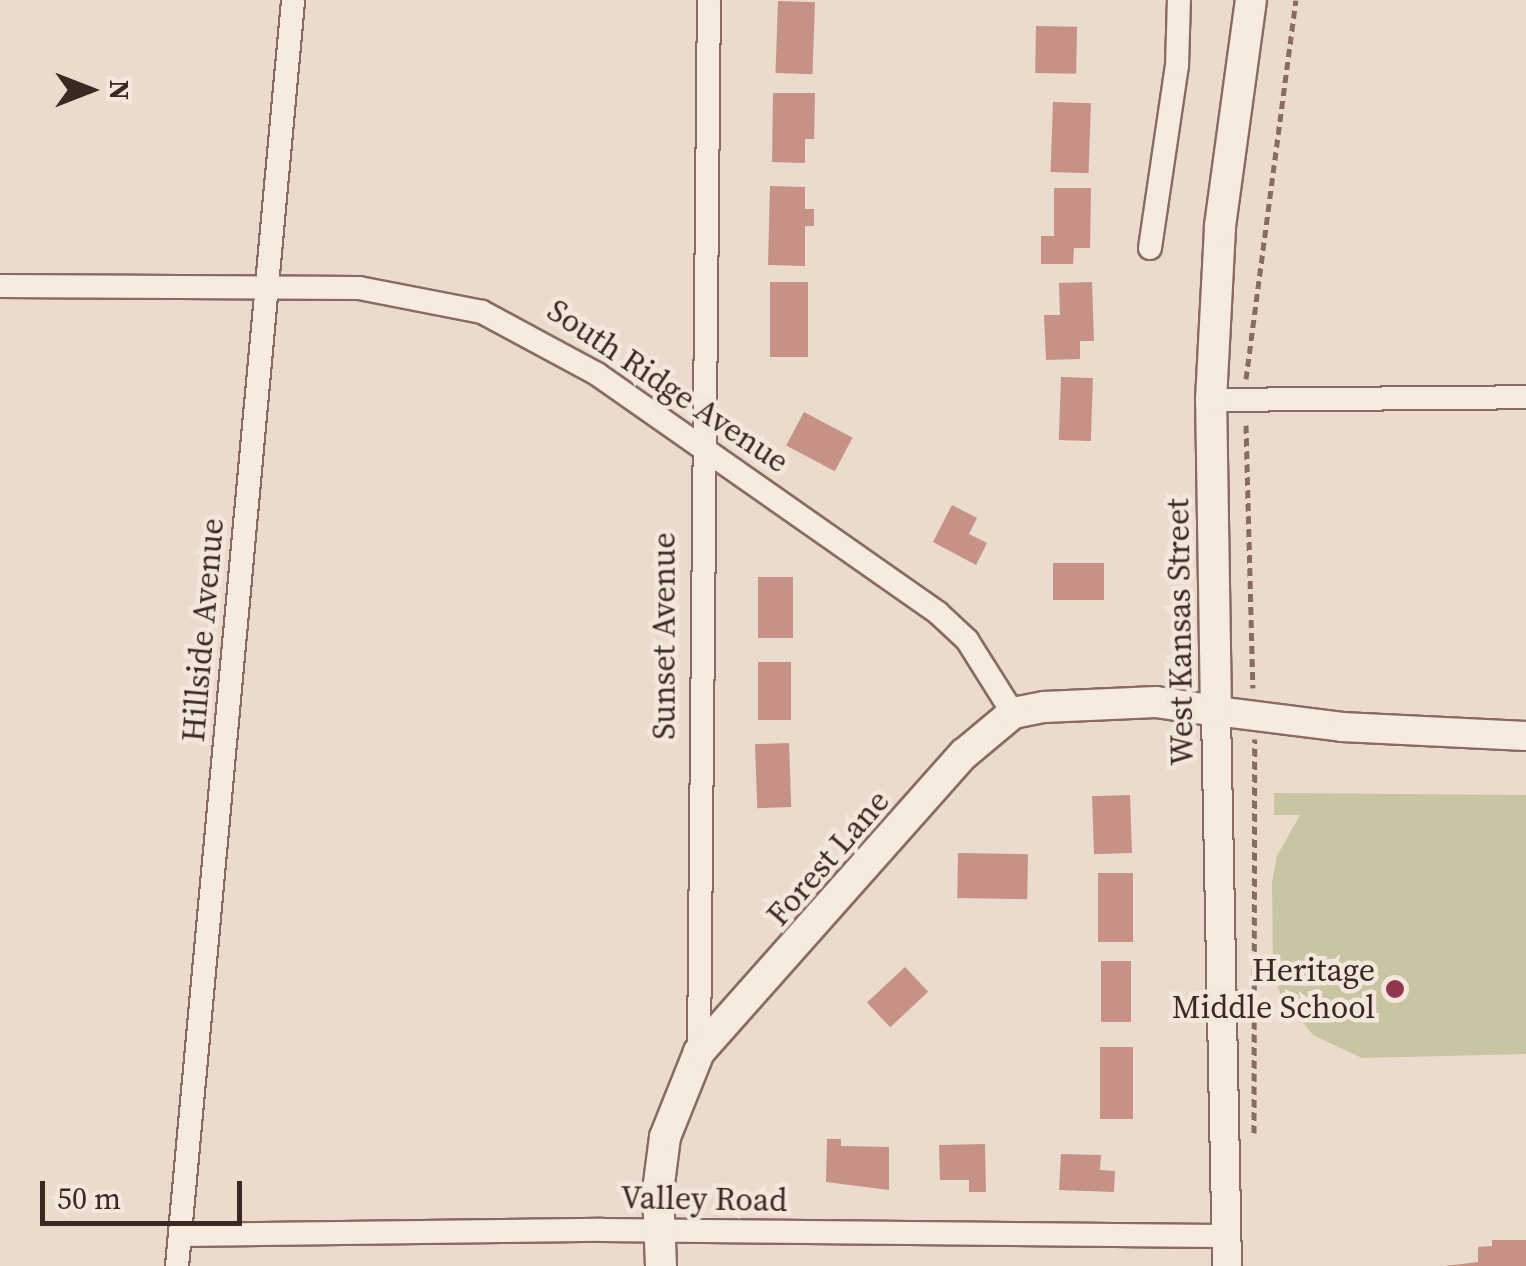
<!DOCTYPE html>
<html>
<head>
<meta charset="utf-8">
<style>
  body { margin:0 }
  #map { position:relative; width:1526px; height:1266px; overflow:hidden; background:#ebdbcc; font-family:"Source Serif 4",serif }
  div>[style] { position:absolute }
  .green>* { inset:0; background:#c9c4a1 }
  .building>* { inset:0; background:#c69186; transform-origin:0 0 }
  .path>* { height:5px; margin-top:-2.5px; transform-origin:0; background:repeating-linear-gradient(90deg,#876d61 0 8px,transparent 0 13px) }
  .roads { filter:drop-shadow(2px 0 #876d61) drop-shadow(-2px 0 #876d61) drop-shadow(0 2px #876d61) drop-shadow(0 -2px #876d61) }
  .minor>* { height:22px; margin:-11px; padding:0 11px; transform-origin:11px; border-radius:11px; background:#f7eadf }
  .tertiary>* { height:28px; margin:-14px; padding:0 14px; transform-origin:14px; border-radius:14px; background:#f7eadf }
  .secondary>* { height:30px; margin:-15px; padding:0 15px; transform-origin:15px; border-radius:15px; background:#f7eadf }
  .dots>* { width:28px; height:28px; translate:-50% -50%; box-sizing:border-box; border:5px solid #f3e7db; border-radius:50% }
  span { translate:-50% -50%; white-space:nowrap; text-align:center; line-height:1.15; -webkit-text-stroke:9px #f3e7db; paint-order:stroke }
  .street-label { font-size:32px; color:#3a2923 }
  .poi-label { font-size:32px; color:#3a2923 }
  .right { translate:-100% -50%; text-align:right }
  .north { position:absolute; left:40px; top:40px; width:100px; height:100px; -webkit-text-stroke:8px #f3e7db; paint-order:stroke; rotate:90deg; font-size:28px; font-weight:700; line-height:40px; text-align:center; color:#3a2923 }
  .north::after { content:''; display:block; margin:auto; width:35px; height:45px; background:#3a2923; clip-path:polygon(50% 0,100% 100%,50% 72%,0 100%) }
  .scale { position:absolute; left:40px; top:1181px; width:202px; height:45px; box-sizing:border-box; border:5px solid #3a2923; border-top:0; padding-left:12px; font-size:30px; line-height:35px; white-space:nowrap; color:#3a2923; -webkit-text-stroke:8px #f3e7db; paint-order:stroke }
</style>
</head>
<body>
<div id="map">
  <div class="green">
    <div style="clip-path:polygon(1274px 793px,1526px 795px,1526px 1054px,1362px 1058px,1313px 1035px,1280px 993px,1273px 972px,1272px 883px,1277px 856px,1300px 815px,1274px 815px)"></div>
  </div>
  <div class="building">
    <div style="left:778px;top:1px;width:37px;height:72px;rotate:2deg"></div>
    <div style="left:1036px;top:26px;width:41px;height:47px;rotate:1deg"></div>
    <div style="clip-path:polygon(773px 93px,815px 93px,814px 139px,805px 139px,805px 163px,772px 162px)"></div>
    <div style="left:1053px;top:102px;width:38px;height:70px;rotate:2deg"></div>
    <div style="clip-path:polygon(770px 186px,805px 187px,805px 209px,814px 209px,814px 226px,805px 226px,805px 266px,768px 265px)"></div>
    <div style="clip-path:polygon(1054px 188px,1091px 188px,1090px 248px,1074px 248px,1073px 264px,1041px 264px,1041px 236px,1054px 236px)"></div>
    <div style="left:770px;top:282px;width:38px;height:75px"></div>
    <div style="clip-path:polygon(1092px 282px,1094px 341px,1080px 341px,1080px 359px,1046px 360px,1044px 315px,1060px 315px,1059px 283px)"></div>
    <div style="left:1061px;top:377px;width:32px;height:63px;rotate:2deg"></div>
    <div style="left:804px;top:412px;width:55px;height:38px;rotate:28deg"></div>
    <div style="clip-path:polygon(952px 505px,977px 518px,969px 534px,987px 543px,976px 565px,933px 542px)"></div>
    <div style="left:1053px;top:563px;width:51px;height:37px"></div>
    <div style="left:758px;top:577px;width:35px;height:61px"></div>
    <div style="left:758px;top:662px;width:33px;height:58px"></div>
    <div style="left:789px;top:743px;width:64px;height:34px;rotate:88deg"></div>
    <div style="left:1130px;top:795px;width:58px;height:38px;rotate:88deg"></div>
    <div style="left:958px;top:853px;width:70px;height:45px;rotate:1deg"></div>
    <div style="left:1098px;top:873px;width:35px;height:69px"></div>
    <div style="left:1101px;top:961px;width:30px;height:61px"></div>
    <div style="left:905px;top:967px;width:34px;height:52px;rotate:47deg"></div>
    <div style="left:1100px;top:1047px;width:33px;height:72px"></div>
    <div style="clip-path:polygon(827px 1139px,841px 1139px,841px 1146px,889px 1147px,889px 1190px,826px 1182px)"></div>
    <div style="clip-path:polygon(985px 1144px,986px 1192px,969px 1192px,969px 1180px,940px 1180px,939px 1145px)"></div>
    <div style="clip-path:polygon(1061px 1154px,1101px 1155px,1100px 1170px,1115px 1171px,1114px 1192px,1059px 1190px)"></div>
    <div style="clip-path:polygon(1492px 1240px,1526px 1240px,1526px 1266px,1445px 1266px,1478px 1262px,1478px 1247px,1492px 1246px)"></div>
  </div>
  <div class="path">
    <div style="left:1246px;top:379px;width:382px;rotate:-82.5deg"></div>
    <div style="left:1246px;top:425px;width:263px;rotate:88.5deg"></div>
    <div style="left:1254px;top:1133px;width:394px;rotate:-89.9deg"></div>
  </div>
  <div class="roads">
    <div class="minor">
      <div style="left:1150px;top:248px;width:184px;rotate:-81.6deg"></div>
      <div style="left:1177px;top:66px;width:66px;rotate:-88.3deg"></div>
      <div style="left:0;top:286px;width:359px;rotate:0.3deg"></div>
      <div style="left:359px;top:288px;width:125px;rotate:11deg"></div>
      <div style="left:482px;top:312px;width:131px;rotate:28.3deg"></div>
      <div style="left:597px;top:374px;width:416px;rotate:35deg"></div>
      <div style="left:938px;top:613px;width:40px;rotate:43deg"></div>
      <div style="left:967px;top:640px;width:86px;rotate:57.8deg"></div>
      <div style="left:1211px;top:400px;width:315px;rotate:-0.5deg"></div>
      <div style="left:699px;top:1052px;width:1052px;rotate:-89.46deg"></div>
      <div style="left:181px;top:1235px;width:421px;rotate:-0.7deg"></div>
      <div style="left:602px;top:1230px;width:624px;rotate:0.55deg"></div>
      <div style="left:177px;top:1266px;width:1271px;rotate:-84.76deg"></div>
    </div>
    <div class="tertiary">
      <div style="left:1227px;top:1266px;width:555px;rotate:-91.14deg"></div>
      <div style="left:1216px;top:711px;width:127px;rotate:7.2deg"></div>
      <div style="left:1342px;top:727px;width:184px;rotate:2.8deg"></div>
    </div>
    <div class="secondary">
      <div style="left:661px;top:1266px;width:75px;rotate:-92.3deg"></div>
      <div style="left:658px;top:1191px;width:54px;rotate:-82.6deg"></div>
      <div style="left:665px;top:1137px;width:92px;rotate:-68.2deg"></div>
      <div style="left:699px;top:1052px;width:399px;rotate:-48.4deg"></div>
      <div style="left:964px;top:754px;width:64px;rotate:-39.9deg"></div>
      <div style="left:1013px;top:713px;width:32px;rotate:-11deg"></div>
      <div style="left:1044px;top:707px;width:112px;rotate:-2.6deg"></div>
      <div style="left:1156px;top:702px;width:61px;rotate:8.5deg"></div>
      <div style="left:1216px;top:711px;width:311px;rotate:-90.9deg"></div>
      <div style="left:1211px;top:400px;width:174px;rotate:-87deg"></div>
      <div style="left:1220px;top:226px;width:228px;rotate:-82.2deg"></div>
    </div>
  </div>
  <div class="dots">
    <div style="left:1395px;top:989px;background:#91374d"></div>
  </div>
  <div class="street-label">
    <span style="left:668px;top:386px;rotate:34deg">South Ridge Avenue</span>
    <span style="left:203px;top:630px;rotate:-85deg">Hillside Avenue</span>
    <span style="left:1180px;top:632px;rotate:-91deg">West Kansas Street</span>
    <span style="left:664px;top:636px;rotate:-90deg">Sunset Avenue</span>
    <span style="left:828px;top:858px;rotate:-49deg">Forest Lane</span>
    <span style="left:704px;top:1199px;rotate:1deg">Valley Road</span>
  </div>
  <div class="poi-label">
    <span class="right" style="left:1375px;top:989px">Heritage<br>Middle School</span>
  </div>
  <div class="north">N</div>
  <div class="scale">50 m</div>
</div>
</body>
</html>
